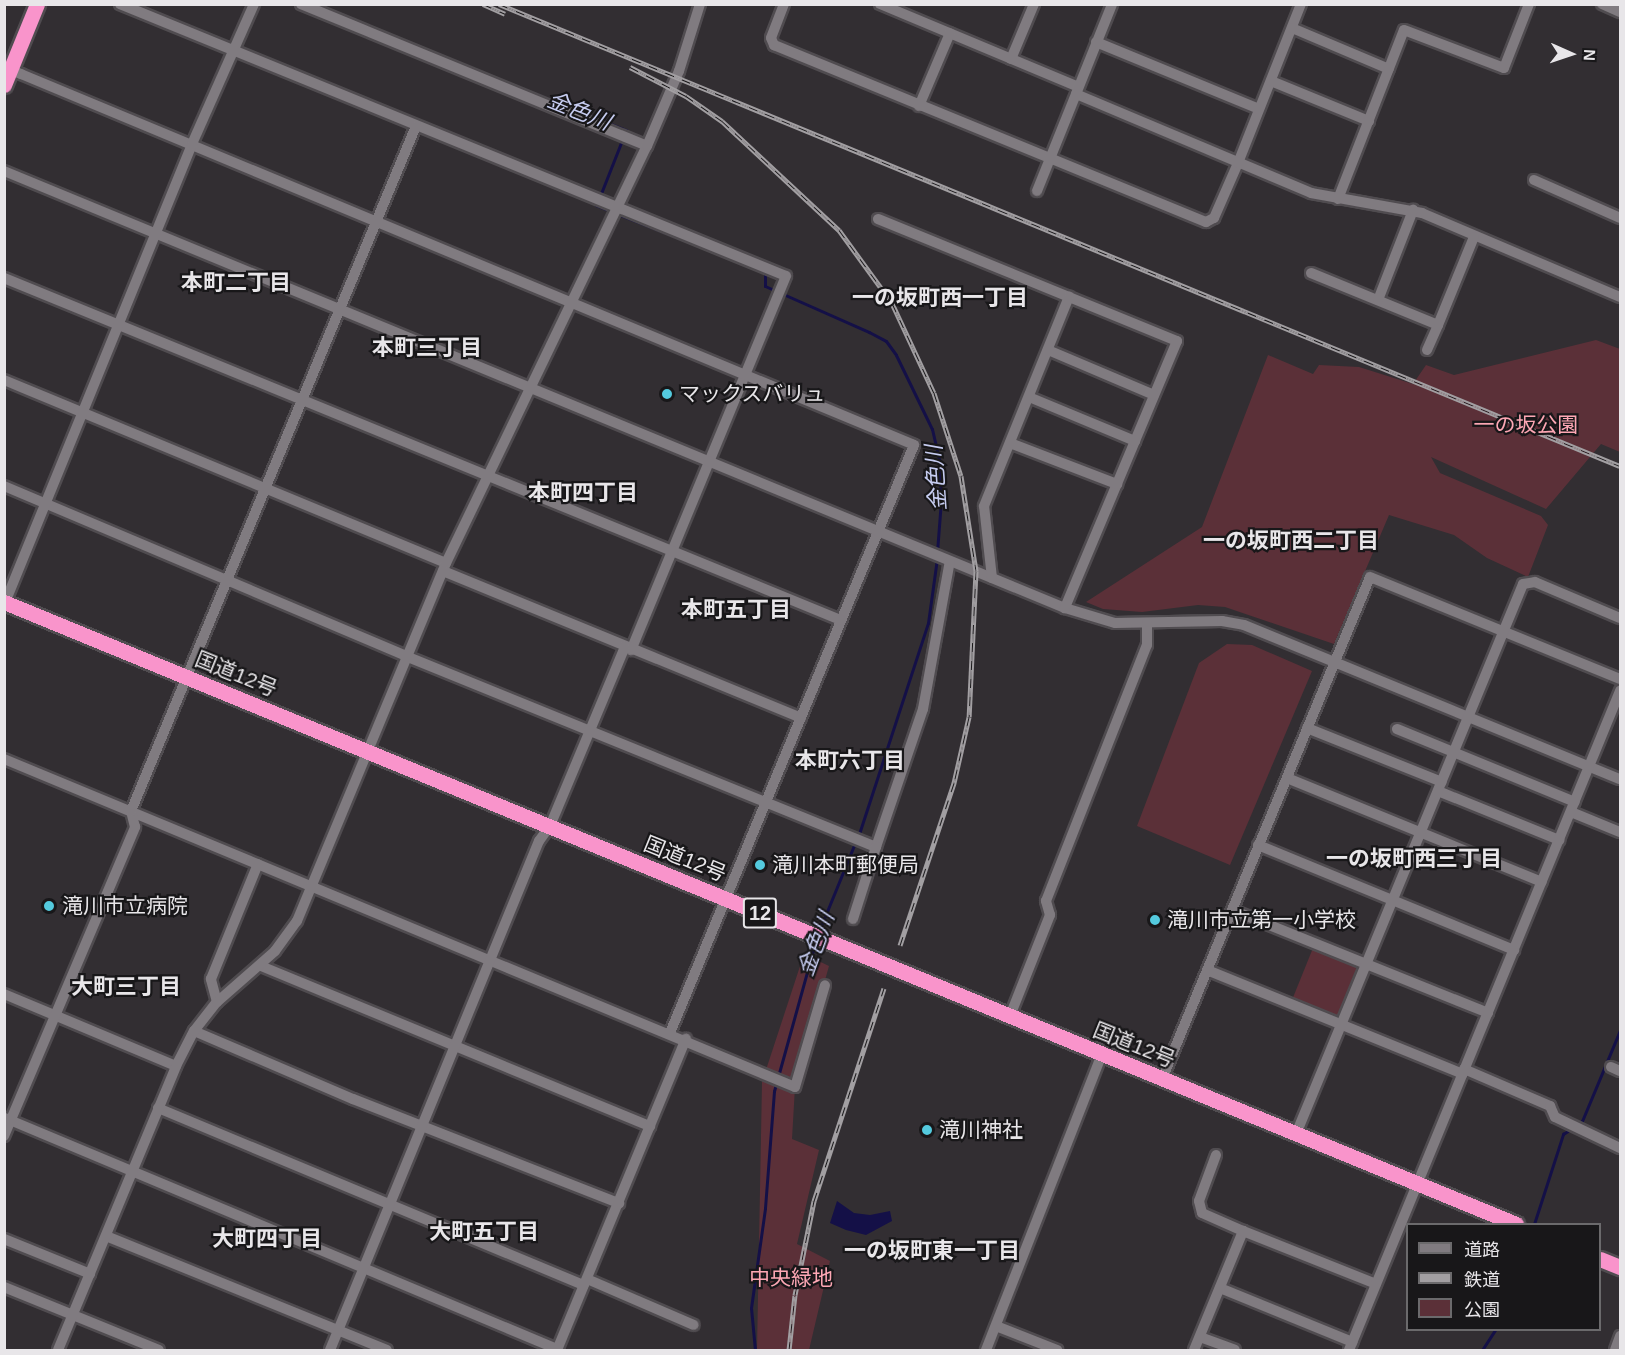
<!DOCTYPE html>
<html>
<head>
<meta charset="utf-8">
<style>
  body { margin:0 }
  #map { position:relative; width:1625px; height:1355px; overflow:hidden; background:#322e32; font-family:Helvetica,"Noto Sans JP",sans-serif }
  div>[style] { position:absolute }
  .green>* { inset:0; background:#5b3038; transform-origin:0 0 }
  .water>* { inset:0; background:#141047 }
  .stream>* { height:3px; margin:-1.5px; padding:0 1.5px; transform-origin:1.5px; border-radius:1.5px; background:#141047 }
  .roads { filter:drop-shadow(2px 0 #504c50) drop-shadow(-2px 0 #504c50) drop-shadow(0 2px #504c50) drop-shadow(0 -2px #504c50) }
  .minor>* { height:10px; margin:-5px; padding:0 5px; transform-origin:5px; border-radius:5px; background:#807b80 }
  .highway>* { height:15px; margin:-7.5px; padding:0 7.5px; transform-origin:7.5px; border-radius:7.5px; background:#f994cb }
  .rail>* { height:5px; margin-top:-2.5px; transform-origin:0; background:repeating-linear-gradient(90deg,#181719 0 9px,#a29fa2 0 18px); box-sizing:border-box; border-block:2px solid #a29fa2 }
  .dots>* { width:16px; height:16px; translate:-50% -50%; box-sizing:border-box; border:3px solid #181719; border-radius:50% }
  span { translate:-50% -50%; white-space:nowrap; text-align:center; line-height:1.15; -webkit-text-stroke:4.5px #181719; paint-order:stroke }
  .shield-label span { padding:2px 4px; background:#181719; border:2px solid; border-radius:4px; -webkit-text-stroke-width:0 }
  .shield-label { font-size:20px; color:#e8e6e9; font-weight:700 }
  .poi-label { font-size:21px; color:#e8e6e9 }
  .left { translate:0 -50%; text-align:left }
  .park-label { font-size:21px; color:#fda7b4 }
  .street-label { font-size:21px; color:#e8e6e9 }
  .water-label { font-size:22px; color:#c6ccf0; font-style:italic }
  .neighbourhood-label { font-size:22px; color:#e8e6e9; font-weight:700 }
  .frame { position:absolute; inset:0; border:6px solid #e8e6e9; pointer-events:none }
  .legend { position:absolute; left:1406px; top:1223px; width:195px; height:108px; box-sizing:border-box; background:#181719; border:2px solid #6b6a6c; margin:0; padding:8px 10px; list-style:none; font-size:18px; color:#e8e6e9 }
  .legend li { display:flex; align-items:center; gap:12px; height:30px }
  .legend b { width:30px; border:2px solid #6b6a6c }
  .north { position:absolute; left:1541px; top:24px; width:60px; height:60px; -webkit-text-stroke:4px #181719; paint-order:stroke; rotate:93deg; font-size:16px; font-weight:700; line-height:24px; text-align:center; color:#e8e6e9 }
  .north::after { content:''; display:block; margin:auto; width:21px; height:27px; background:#e8e6e9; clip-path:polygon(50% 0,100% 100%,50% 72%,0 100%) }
</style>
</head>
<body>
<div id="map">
  <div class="green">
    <div style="clip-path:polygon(1596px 340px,1620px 349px,1620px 452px,1601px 444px,1546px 509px,1431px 457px,1440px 473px,1541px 516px,1548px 525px,1528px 577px,1487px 558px,1454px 535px,1389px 515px,1334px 644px,1225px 607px,1198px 605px,1142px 612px,1103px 609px,1086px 602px,1202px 527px,1268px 355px,1313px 374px,1319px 365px,1359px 367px,1413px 384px,1426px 365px,1454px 375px)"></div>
    <div style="clip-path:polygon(1227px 644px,1252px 645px,1312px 671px,1230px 865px,1137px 826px,1199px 663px)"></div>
    <div style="left:1313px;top:948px;width:48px;height:55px;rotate:22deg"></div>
    <div style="clip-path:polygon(804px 954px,829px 966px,795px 1087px,792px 1139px,819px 1150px,797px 1244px,830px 1261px,809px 1350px,757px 1350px,762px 1082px)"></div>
  </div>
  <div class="water">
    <div style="clip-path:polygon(837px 1201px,854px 1213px,870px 1215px,890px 1211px,892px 1221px,866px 1235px,846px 1230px,830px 1223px)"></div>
  </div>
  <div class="stream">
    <div style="left:475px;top:70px;width:162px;rotate:21.7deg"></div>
    <div style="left:626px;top:130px;width:71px;rotate:111.5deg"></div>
    <div style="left:597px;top:202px;width:3px;rotate:108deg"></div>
    <div style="left:596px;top:205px;width:16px;rotate:22deg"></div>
    <div style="left:618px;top:214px;width:79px;rotate:21.4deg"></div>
    <div style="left:765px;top:272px;width:14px;rotate:90deg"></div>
    <div style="left:765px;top:286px;width:114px;rotate:23.9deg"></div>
    <div style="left:869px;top:332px;width:19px;rotate:28deg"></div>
    <div style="left:886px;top:341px;width:17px;rotate:54deg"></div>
    <div style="left:896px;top:355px;width:82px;rotate:64.1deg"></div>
    <div style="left:932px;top:429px;width:32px;rotate:77deg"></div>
    <div style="left:939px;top:460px;width:40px;rotate:87.1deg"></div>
    <div style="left:941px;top:500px;width:52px;rotate:94.4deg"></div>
    <div style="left:858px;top:837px;width:225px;rotate:-71.9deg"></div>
    <div style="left:928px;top:623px;width:66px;rotate:-82.1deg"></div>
    <div style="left:819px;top:931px;width:95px;rotate:-67.8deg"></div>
    <div style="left:1577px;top:1125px;width:6px;rotate:-39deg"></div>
    <div style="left:1582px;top:1121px;width:99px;rotate:-67.3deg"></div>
    <div style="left:1534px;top:1224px;width:95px;rotate:-72.1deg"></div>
    <div style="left:1563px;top:1134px;width:9px;rotate:-32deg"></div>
    <div style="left:755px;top:1350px;width:42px;rotate:-95.4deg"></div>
    <div style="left:751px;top:1308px;width:101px;rotate:-82deg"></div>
    <div style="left:765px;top:1208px;width:117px;rotate:-85.6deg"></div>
    <div style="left:774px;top:1091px;width:157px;rotate:-74.5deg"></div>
    <div style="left:1482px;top:1350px;width:24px;rotate:-57deg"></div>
  </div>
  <div class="roads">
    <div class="minor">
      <div style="left:120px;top:4px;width:719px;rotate:22.22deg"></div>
      <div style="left:786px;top:276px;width:405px;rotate:112.5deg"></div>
      <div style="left:301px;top:4px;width:374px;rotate:22.3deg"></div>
      <div style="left:784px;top:4px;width:36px;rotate:111deg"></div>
      <div style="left:771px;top:38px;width:8px;rotate:67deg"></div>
      <div style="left:774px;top:45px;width:467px;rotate:22.3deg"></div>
      <div style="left:1206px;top:222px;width:9px;rotate:-27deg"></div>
      <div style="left:1214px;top:218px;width:60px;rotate:-66.4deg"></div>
      <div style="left:1238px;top:163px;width:171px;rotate:-68.4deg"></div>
      <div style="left:880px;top:4px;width:215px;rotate:22.7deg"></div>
      <div style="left:1602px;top:4px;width:20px;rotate:24deg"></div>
      <div style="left:1292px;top:28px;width:105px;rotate:22.9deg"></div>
      <div style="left:1096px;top:42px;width:176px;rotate:22.3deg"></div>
      <div style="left:1011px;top:59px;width:60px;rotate:-67.3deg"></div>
      <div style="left:5px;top:73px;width:7px;rotate:-27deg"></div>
      <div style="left:11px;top:70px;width:11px;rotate:22deg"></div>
      <div style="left:21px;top:74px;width:967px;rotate:22.56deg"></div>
      <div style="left:914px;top:445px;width:637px;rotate:112.54deg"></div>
      <div style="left:1271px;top:81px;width:106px;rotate:22.2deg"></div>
      <div style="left:1076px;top:94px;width:255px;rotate:22.8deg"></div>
      <div style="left:1311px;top:193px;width:113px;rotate:10.2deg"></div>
      <div style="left:1422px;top:213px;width:215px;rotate:23deg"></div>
      <div style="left:919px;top:106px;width:79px;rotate:-67deg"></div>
      <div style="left:4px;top:171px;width:1147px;rotate:22.39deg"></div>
      <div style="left:1065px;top:608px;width:52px;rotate:16.7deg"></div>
      <div style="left:1115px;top:623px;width:107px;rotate:-1.1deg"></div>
      <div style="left:1222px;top:621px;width:22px;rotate:10deg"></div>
      <div style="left:1244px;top:625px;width:406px;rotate:22.3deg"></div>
      <div style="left:1534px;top:180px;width:94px;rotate:23.8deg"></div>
      <div style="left:1037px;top:191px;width:201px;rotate:-68.1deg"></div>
      <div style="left:1338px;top:199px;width:181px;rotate:-68.7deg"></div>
      <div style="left:1404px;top:30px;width:107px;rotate:20.8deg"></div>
      <div style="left:1504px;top:68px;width:69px;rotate:-68.7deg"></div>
      <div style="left:878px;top:219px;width:323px;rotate:22.2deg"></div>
      <div style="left:1177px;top:341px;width:290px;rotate:112.8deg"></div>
      <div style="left:1311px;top:273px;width:137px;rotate:22.3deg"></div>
      <div style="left:1438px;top:325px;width:95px;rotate:-67.8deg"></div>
      <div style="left:4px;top:278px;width:904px;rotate:22.23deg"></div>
      <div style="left:1378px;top:300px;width:97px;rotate:-68.7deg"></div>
      <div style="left:1048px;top:350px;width:115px;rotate:23deg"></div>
      <div style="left:1427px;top:350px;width:27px;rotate:-66deg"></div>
      <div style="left:4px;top:380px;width:478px;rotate:22.5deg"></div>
      <div style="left:1029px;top:397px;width:115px;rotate:22.5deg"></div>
      <div style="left:1010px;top:443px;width:115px;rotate:21deg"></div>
      <div style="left:4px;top:486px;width:439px;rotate:22.9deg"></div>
      <div style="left:408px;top:657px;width:505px;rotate:22.1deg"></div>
      <div style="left:876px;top:847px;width:146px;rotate:-71.2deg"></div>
      <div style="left:923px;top:709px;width:150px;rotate:-79.7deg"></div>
      <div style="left:443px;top:571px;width:387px;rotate:22.3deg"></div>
      <div style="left:992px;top:578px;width:72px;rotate:-96.3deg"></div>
      <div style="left:984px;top:506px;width:226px;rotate:-67.9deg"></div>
      <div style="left:4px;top:605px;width:498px;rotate:-67.8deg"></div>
      <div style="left:192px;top:144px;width:153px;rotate:-66.1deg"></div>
      <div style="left:1307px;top:728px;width:145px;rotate:21.8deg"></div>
      <div style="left:1397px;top:729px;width:192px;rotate:22.3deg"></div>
      <div style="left:4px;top:759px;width:856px;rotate:22.52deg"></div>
      <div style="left:795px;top:1087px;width:106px;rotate:-73.6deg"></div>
      <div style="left:1287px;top:778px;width:275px;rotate:22.2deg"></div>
      <div style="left:1438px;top:791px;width:131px;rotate:22deg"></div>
      <div style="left:1571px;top:812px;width:53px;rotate:22.2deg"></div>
      <div style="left:1258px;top:845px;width:277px;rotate:22.3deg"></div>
      <div style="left:1232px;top:910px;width:276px;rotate:21.9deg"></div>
      <div style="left:853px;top:919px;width:76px;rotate:-72.3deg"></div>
      <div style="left:261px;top:966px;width:421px;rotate:22.4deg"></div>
      <div style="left:1207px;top:970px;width:276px;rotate:22.1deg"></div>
      <div style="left:4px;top:994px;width:186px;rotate:22.7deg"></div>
      <div style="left:217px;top:1002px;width:24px;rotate:-105deg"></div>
      <div style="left:211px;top:979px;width:124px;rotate:-67.8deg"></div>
      <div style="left:1010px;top:1016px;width:109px;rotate:-68.4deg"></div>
      <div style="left:1050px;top:915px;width:15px;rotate:-106deg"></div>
      <div style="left:1046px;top:901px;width:275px;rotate:-68.5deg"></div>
      <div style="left:1147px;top:645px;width:22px;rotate:-90deg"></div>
      <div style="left:194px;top:1031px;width:173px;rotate:23.2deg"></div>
      <div style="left:353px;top:1099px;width:286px;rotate:21.4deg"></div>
      <div style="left:1611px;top:1067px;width:10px;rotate:24deg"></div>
      <div style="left:1464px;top:1069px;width:94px;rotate:23.3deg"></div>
      <div style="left:1550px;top:1106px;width:12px;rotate:66deg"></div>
      <div style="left:1555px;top:1117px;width:72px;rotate:25.5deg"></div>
      <div style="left:1162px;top:1079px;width:543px;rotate:-67.49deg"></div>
      <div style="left:1370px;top:577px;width:270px;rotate:22.2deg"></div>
      <div style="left:158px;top:1108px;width:461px;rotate:22.6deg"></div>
      <div style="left:5px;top:1118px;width:598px;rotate:22.71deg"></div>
      <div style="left:1296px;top:1134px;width:595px;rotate:-67.57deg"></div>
      <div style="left:1523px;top:584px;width:12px;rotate:-9deg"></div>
      <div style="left:1535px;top:582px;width:92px;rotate:23deg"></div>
      <div style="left:4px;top:1136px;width:336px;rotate:-67deg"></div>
      <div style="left:135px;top:827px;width:16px;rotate:-104deg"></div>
      <div style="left:131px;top:811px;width:742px;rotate:-67.41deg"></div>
      <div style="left:1216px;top:1155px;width:49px;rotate:110.3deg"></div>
      <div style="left:1199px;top:1201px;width:12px;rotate:76deg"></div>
      <div style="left:1202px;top:1213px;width:45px;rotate:23.7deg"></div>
      <div style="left:106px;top:1236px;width:303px;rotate:22.1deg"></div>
      <div style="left:4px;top:1239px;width:93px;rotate:22.1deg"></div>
      <div style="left:587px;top:1279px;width:116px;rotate:23.3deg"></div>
      <div style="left:4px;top:1287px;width:167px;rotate:22.1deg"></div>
      <div style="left:1220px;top:1288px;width:143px;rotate:22.2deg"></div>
      <div style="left:996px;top:1326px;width:66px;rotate:21.5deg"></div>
      <div style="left:1200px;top:1337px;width:37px;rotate:20deg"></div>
      <div style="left:58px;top:1350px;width:308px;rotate:-67.4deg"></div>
      <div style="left:176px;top:1066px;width:39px;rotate:-63deg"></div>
      <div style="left:194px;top:1031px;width:37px;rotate:-52deg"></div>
      <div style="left:217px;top:1002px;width:77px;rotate:-41.3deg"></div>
      <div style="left:275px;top:951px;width:37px;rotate:-54deg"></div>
      <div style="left:297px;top:921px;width:388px;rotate:-67.4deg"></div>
      <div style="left:446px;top:563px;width:463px;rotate:-64.3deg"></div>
      <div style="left:647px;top:146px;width:82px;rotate:-66.9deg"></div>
      <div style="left:679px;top:71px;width:70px;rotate:-72.6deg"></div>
      <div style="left:330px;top:1350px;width:550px;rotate:-67.68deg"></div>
      <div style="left:539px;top:841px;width:19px;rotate:-54deg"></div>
      <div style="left:550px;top:826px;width:194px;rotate:-67.3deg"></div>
      <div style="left:557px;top:1350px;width:337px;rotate:-67.5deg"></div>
      <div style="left:986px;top:1350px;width:318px;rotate:-68.6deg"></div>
      <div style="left:1194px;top:1350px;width:129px;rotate:-67.6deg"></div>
      <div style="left:1243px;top:1231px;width:143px;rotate:21.7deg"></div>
      <div style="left:1349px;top:1350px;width:713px;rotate:-67.65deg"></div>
      <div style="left:1615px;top:1350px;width:15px;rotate:-70deg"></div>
    </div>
    <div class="highway">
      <div style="left:4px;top:85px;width:87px;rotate:-67.8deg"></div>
      <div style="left:4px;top:602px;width:1635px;rotate:22.36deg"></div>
      <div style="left:1600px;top:1259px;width:22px;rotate:22deg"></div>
    </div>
  </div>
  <div class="rail">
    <div style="left:483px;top:4px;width:24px;rotate:24deg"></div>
    <div style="left:499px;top:4px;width:1212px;rotate:22.4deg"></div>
    <div style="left:630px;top:67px;width:63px;rotate:27.4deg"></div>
    <div style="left:686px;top:96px;width:44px;rotate:34.8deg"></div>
    <div style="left:722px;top:121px;width:160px;rotate:43deg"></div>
    <div style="left:839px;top:230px;width:90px;rotate:54deg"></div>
    <div style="left:892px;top:303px;width:99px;rotate:65deg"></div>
    <div style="left:934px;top:393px;width:87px;rotate:72deg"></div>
    <div style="left:961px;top:476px;width:96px;rotate:81deg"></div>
    <div style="left:976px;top:571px;width:146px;rotate:92.7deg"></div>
    <div style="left:969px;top:717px;width:68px;rotate:102.8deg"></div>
    <div style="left:954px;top:783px;width:171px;rotate:108.4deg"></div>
    <div style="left:789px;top:1350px;width:55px;rotate:-83.8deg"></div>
    <div style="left:795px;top:1295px;width:96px;rotate:-78.6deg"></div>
    <div style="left:814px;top:1201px;width:224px;rotate:-71.8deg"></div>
  </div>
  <div class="dots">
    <div style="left:667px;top:394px;background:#54cade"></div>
    <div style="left:760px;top:865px;background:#54cade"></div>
    <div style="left:49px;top:906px;background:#54cade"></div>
    <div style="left:1155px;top:920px;background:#54cade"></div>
    <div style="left:927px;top:1130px;background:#54cade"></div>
  </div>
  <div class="shield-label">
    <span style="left:760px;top:913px">12</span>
  </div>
  <div class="poi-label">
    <span class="left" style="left:679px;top:394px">マックスバリュ</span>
    <span class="left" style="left:772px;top:865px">滝川本町郵便局</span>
    <span class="left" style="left:62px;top:906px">滝川市立病院</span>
    <span class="left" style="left:1167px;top:920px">滝川市立第一小学校</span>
    <span class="left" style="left:939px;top:1130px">滝川神社</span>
  </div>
  <div class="park-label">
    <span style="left:1526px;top:425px">一の坂公園</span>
    <span style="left:791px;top:1278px">中央緑地</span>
  </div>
  <div class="street-label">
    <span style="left:236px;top:674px;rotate:22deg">国道12号</span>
    <span style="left:685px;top:859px;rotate:22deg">国道12号</span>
    <span style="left:1134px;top:1045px;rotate:22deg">国道12号</span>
  </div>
  <div class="water-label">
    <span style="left:579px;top:111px;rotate:22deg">金色川</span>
    <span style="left:936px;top:478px;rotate:-94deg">金色川</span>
    <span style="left:816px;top:944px;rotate:-70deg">金色川</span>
  </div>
  <div class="neighbourhood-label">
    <span style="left:236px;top:283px">本町二丁目</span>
    <span style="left:940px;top:298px">一の坂町西一丁目</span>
    <span style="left:427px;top:348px">本町三丁目</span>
    <span style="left:583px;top:493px">本町四丁目</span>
    <span style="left:1291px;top:541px">一の坂町西二丁目</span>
    <span style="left:736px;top:610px">本町五丁目</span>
    <span style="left:850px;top:761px">本町六丁目</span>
    <span style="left:1414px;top:859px">一の坂町西三丁目</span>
    <span style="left:126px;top:987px">大町三丁目</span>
    <span style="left:484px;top:1232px">大町五丁目</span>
    <span style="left:267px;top:1239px">大町四丁目</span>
    <span style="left:932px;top:1251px">一の坂町東一丁目</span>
  </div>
  <div class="frame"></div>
  <ul class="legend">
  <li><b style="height:8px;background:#807b80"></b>道路</li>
  <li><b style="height:8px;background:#a29fa2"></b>鉄道</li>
  <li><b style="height:16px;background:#5b3038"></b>公園</li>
  </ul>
  <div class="north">N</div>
</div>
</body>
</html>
